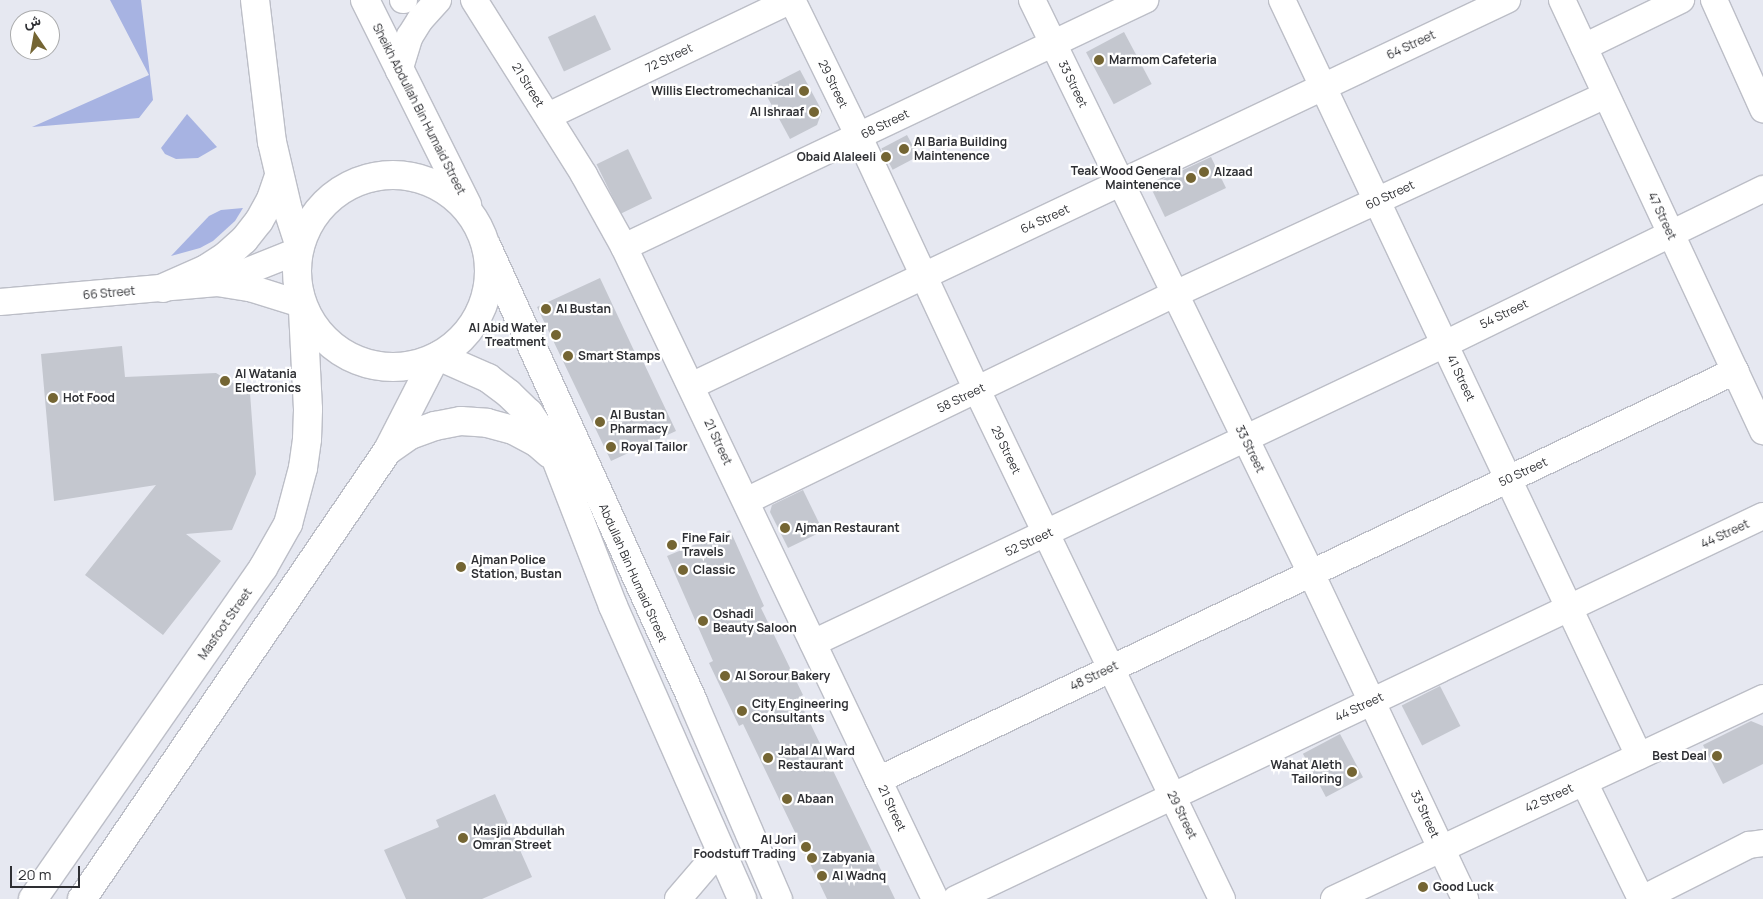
<!DOCTYPE html>
<html>
<head>
<meta charset="utf-8">
<style>
  body { margin:0 }
  #map { position:relative; width:1763px; height:899px; overflow:hidden; background:#e6e8f1; font-family:Manrope,Vazirmatn,sans-serif }
  div>[style] { position:absolute }
  .green>* { inset:0; background:#a7b3e2 }
  .building>* { inset:0; background:#c4c7cf; transform-origin:0 0 }
  .roads { filter:drop-shadow(1px 0 #bcbec7) drop-shadow(-1px 0 #bcbec7) drop-shadow(0 1px #bcbec7) drop-shadow(0 -1px #bcbec7) }
  .minor>* { height:26px; margin:-13px; padding:0 13px; transform-origin:13px; border-radius:13px; background:#fff }
  .tertiary>* { height:28px; margin:-14px; padding:0 14px; transform-origin:14px; border-radius:14px; background:#fff }
  .tertiary>.ring { margin:-14px; padding:0; box-sizing:content-box; background:none; border:28px solid #fff; border-radius:50% }
  .dots>* { width:14px; height:14px; translate:-50% -50%; box-sizing:border-box; border:2px solid #fff; border-radius:50% }
  span { translate:-50% -50%; white-space:nowrap; text-align:center; line-height:1.15; -webkit-text-stroke:4.5px #fff; paint-order:stroke }
  .street-label { font-size:12px; color:#2e2f33 }
  .poi-label { font-size:12px; color:#2e2f33; font-weight:700 }
  .left { translate:0 -50%; text-align:left }
  .right { translate:-100% -50%; text-align:right }
  .north { position:absolute; left:10px; top:10px; width:50px; height:50px; box-sizing:border-box; background:#fff; border:1px solid #abacad; border-radius:50%; rotate:348deg; font-size:14px; font-weight:700; line-height:20px; text-align:center; color:#2e2f33 }
  .north::after { content:''; display:block; margin:auto; width:18px; height:22px; background:#746533; clip-path:polygon(50% 0,100% 100%,50% 72%,0 100%) }
  .scale { position:absolute; left:10px; top:866px; width:70px; height:22px; box-sizing:border-box; border:2px solid #2e2f33; border-top:0; padding-left:6px; font-size:15px; line-height:18px; white-space:nowrap; color:#2e2f33; -webkit-text-stroke:4px #fff; paint-order:stroke }
</style>
</head>
<body>
<div id="map">
  <div class="green">
    <div style="clip-path:polygon(110px 0,141px 0,153px 100px,139px 118px,32px 127px,149px 75px)"></div>
    <div style="clip-path:polygon(187px 114px,217px 147px,198px 158px,176px 159px,165px 154px,161px 148px)"></div>
    <div style="clip-path:polygon(243px 208px,235px 221px,213px 241px,200px 248px,171px 256px,209px 216px,221px 210px)"></div>
  </div>
  <div class="building">
    <div style="left:595px;top:15px;width:38px;height:52px;rotate:65deg"></div>
    <div style="left:1124px;top:32px;width:59px;height:43px;rotate:62deg"></div>
    <div style="clip-path:polygon(800px 70px,822px 111px,817px 125px,790px 139px,763px 89px)"></div>
    <div style="left:907px;top:135px;width:24px;height:29px;rotate:62deg"></div>
    <div style="left:628px;top:149px;width:55px;height:35px;rotate:64deg"></div>
    <div style="clip-path:polygon(1211px 157px,1226px 188px,1165px 217px,1152px 190px,1155px 183px)"></div>
    <div style="clip-path:polygon(600px 278px,637px 357px,640px 355px,676px 431px,611px 461px,537px 307px)"></div>
    <div style="clip-path:polygon(122px 346px,125px 377px,216px 373px,250px 393px,256px 474px,232px 530px,186px 534px,221px 561px,163px 635px,85px 575px,156px 485px,54px 501px,41px 354px)"></div>
    <div style="clip-path:polygon(803px 490px,823px 531px,788px 548px,770px 512px,772px 505px)"></div>
    <div style="clip-path:polygon(730px 530px,764px 606px,761px 608px,803px 695px,798px 698px,895px 899px,827px 899px,743px 724px,739px 726px,709px 663px,713px 661px,667px 556px)"></div>
    <div style="left:1440px;top:686px;width:45px;height:43px;rotate:63deg"></div>
    <div style="clip-path:polygon(1751px 721px,1763px 726px,1763px 764px,1723px 784px,1703px 745px)"></div>
    <div style="left:1340px;top:734px;width:49px;height:42px;rotate:62deg"></div>
    <div style="clip-path:polygon(495px 794px,532px 877px,482px 899px,406px 899px,384px 850px,439px 827px,436px 820px)"></div>
  </div>
  <div class="roads">
    <div class="minor">
      <div style="left:403px;top:0;width:1px"></div>
      <div style="left:474px;top:0;width:207px;rotate:57.8deg"></div>
      <div style="left:584px;top:175px;width:82px;rotate:60.9deg"></div>
      <div style="left:624px;top:247px;width:722px;rotate:64.5deg"></div>
      <div style="left:792px;top:0;width:153px;rotate:63.9deg"></div>
      <div style="left:859px;top:137px;width:279px;rotate:65deg"></div>
      <div style="left:977px;top:390px;width:565px;rotate:64.3deg"></div>
      <div style="left:1032px;top:0;width:637px;rotate:64.04deg"></div>
      <div style="left:1311px;top:573px;width:361px;rotate:64.7deg"></div>
      <div style="left:1282px;top:0;width:836px;rotate:64.72deg"></div>
      <div style="left:1562px;top:0;width:476px;rotate:65deg"></div>
      <div style="left:1714px;top:0;width:120px;rotate:65.8deg"></div>
      <div style="left:1584px;top:47px;width:108px;rotate:-25.9deg"></div>
      <div style="left:399px;top:71px;width:37px;rotate:-73deg"></div>
      <div style="left:410px;top:36px;width:19px;rotate:-58deg"></div>
      <div style="left:420px;top:20px;width:27px;rotate:-48deg"></div>
      <div style="left:548px;top:116px;width:269px;rotate:-25.5deg"></div>
      <div style="left:624px;top:247px;width:577px;rotate:-25.37deg"></div>
      <div style="left:220px;top:282px;width:84px;rotate:-21.7deg"></div>
      <div style="left:0;top:302px;width:218px;rotate:-5deg"></div>
      <div style="left:217px;top:283px;width:33px;rotate:9deg"></div>
      <div style="left:250px;top:288px;width:53px;rotate:17.4deg"></div>
      <div style="left:691px;top:386px;width:903px;rotate:-25.32deg"></div>
      <div style="left:746px;top:501px;width:476px;rotate:-25.8deg"></div>
      <div style="left:1175px;top:294px;width:474px;rotate:-24.8deg"></div>
      <div style="left:813px;top:643px;width:699px;rotate:-25.32deg"></div>
      <div style="left:1445px;top:344px;width:354px;rotate:-26deg"></div>
      <div style="left:878px;top:780px;width:950px;rotate:-25.51deg"></div>
      <div style="left:1584px;top:782px;width:130px;rotate:64deg"></div>
      <div style="left:678px;top:899px;width:65px;rotate:-49.4deg"></div>
      <div style="left:956px;top:899px;width:893px;rotate:-25.39deg"></div>
      <div style="left:1334px;top:899px;width:474px;rotate:-25.1deg"></div>
      <div style="left:1642px;top:899px;width:120px;rotate:-26.8deg"></div>
      <div style="left:1749px;top:845px;width:14px;rotate:-8deg"></div>
    </div>
    <div class="tertiary">
      <div style="left:255px;top:0;width:143px;rotate:83.2deg"></div>
      <div style="left:272px;top:142px;width:70px;rotate:76.8deg"></div>
      <div style="left:288px;top:210px;width:36px;rotate:72deg"></div>
      <div style="left:365px;top:0;width:229px;rotate:63.5deg"></div>
      <div class="ring" style="left:297px;top:175px;width:164px;height:164px"></div>
      <div style="left:487px;top:247px;width:499px;rotate:65.6deg"></div>
      <div style="left:693px;top:702px;width:215px;rotate:66.7deg"></div>
      <div style="left:163px;top:288px;width:47px;rotate:-23.8deg"></div>
      <div style="left:206px;top:269px;width:24px;rotate:-33deg"></div>
      <div style="left:226px;top:256px;width:24px;rotate:-42deg"></div>
      <div style="left:244px;top:240px;width:24px;rotate:-52deg"></div>
      <div style="left:259px;top:221px;width:25px;rotate:-61deg"></div>
      <div style="left:271px;top:199px;width:24px;rotate:-71deg"></div>
      <div style="left:438px;top:356px;width:55px;rotate:23.7deg"></div>
      <div style="left:488px;top:378px;width:26px;rotate:37deg"></div>
      <div style="left:509px;top:394px;width:28px;rotate:44deg"></div>
      <div style="left:529px;top:413px;width:27px;rotate:56deg"></div>
      <div style="left:544px;top:435px;width:27px;rotate:63deg"></div>
      <div style="left:556px;top:459px;width:158px;rotate:68.8deg"></div>
      <div style="left:613px;top:606px;width:320px;rotate:66.2deg"></div>
      <div style="left:390px;top:449px;width:24px;rotate:-35deg"></div>
      <div style="left:410px;top:435px;width:27px;rotate:-20deg"></div>
      <div style="left:435px;top:426px;width:26px;rotate:-11deg"></div>
      <div style="left:461px;top:421px;width:26px;rotate:4deg"></div>
      <div style="left:487px;top:423px;width:27px;rotate:15deg"></div>
      <div style="left:513px;top:430px;width:26px;rotate:28deg"></div>
      <div style="left:536px;top:442px;width:18px;rotate:41deg"></div>
      <div style="left:33px;top:899px;width:403px;rotate:-55.2deg"></div>
      <div style="left:263px;top:568px;width:51px;rotate:-60.4deg"></div>
      <div style="left:288px;top:524px;width:58px;rotate:-75deg"></div>
      <div style="left:303px;top:468px;width:29px;rotate:-82deg"></div>
      <div style="left:307px;top:439px;width:30px;rotate:-88deg"></div>
      <div style="left:308px;top:409px;width:100px;rotate:-92.9deg"></div>
      <div style="left:82px;top:899px;width:543px;rotate:-55.73deg"></div>
      <div style="left:388px;top:450px;width:103px;rotate:-62.9deg"></div>
    </div>
  </div>
  <div class="dots">
    <div style="left:1099px;top:60px;background:#746533"></div>
    <div style="left:804px;top:91px;background:#746533"></div>
    <div style="left:814px;top:112px;background:#746533"></div>
    <div style="left:904px;top:149px;background:#746533"></div>
    <div style="left:886px;top:157px;background:#746533"></div>
    <div style="left:1204px;top:172px;background:#746533"></div>
    <div style="left:1191px;top:178px;background:#746533"></div>
    <div style="left:546px;top:309px;background:#746533"></div>
    <div style="left:556px;top:335px;background:#746533"></div>
    <div style="left:568px;top:356px;background:#746533"></div>
    <div style="left:225px;top:381px;background:#746533"></div>
    <div style="left:53px;top:398px;background:#746533"></div>
    <div style="left:600px;top:422px;background:#746533"></div>
    <div style="left:611px;top:447px;background:#746533"></div>
    <div style="left:785px;top:528px;background:#746533"></div>
    <div style="left:672px;top:545px;background:#746533"></div>
    <div style="left:461px;top:567px;background:#746533"></div>
    <div style="left:683px;top:570px;background:#746533"></div>
    <div style="left:703px;top:621px;background:#746533"></div>
    <div style="left:725px;top:676px;background:#746533"></div>
    <div style="left:742px;top:711px;background:#746533"></div>
    <div style="left:1717px;top:756px;background:#746533"></div>
    <div style="left:768px;top:758px;background:#746533"></div>
    <div style="left:1352px;top:772px;background:#746533"></div>
    <div style="left:787px;top:799px;background:#746533"></div>
    <div style="left:463px;top:838px;background:#746533"></div>
    <div style="left:806px;top:847px;background:#746533"></div>
    <div style="left:812px;top:858px;background:#746533"></div>
    <div style="left:822px;top:876px;background:#746533"></div>
    <div style="left:1423px;top:887px;background:#746533"></div>
  </div>
  <div class="street-label">
    <span style="left:1411px;top:45px;rotate:-25deg">64 Street</span>
    <span style="left:669px;top:58px;rotate:-26deg">72 Street</span>
    <span style="left:833px;top:84px;rotate:64deg">29 Street</span>
    <span style="left:1073px;top:84px;rotate:64deg">33 Street</span>
    <span style="left:528px;top:85px;rotate:58deg">21 Street</span>
    <span style="left:419px;top:109px;rotate:63deg">Sheikh Abdullah Bin Humaid Street</span>
    <span style="left:885px;top:124px;rotate:-26deg">68 Street</span>
    <span style="left:1390px;top:195px;rotate:-25deg">60 Street</span>
    <span style="left:1662px;top:216px;rotate:65deg">47 Street</span>
    <span style="left:1045px;top:219px;rotate:-25deg">64 Street</span>
    <span style="left:109px;top:293px;rotate:-5deg">66 Street</span>
    <span style="left:1504px;top:314px;rotate:-26deg">54 Street</span>
    <span style="left:1461px;top:378px;rotate:65deg">41 Street</span>
    <span style="left:961px;top:398px;rotate:-26deg">58 Street</span>
    <span style="left:718px;top:442px;rotate:65deg">21 Street</span>
    <span style="left:1250px;top:449px;rotate:64deg">33 Street</span>
    <span style="left:1006px;top:450px;rotate:64deg">29 Street</span>
    <span style="left:1523px;top:472px;rotate:-25deg">50 Street</span>
    <span style="left:1725px;top:534px;rotate:-25deg">44 Street</span>
    <span style="left:1029px;top:542px;rotate:-25deg">52 Street</span>
    <span style="left:633px;top:573px;rotate:66deg">Abdullah Bin Humaid Street</span>
    <span style="left:225px;top:624px;rotate:-55deg">Masfoot Street</span>
    <span style="left:1094px;top:676px;rotate:-26deg">48 Street</span>
    <span style="left:1359px;top:707px;rotate:-25deg">44 Street</span>
    <span style="left:1549px;top:798px;rotate:-25deg">42 Street</span>
    <span style="left:892px;top:808px;rotate:65deg">21 Street</span>
    <span style="left:1425px;top:814px;rotate:65deg">33 Street</span>
    <span style="left:1182px;top:815px;rotate:64deg">29 Street</span>
  </div>
  <div class="poi-label">
    <span class="left" style="left:1109px;top:60px">Marmom Cafeteria</span>
    <span class="right" style="left:794px;top:91px">Willis Electromechanical</span>
    <span class="right" style="left:804px;top:112px">Al Ishraaf</span>
    <span class="left" style="left:914px;top:149px">Al Baria Building<br>Maintenence</span>
    <span class="right" style="left:876px;top:157px">Obaid Alaleeli</span>
    <span class="right" style="left:1181px;top:178px">Teak Wood General<br>Maintenence</span>
    <span class="left" style="left:1214px;top:172px">Alzaad</span>
    <span class="left" style="left:556px;top:309px">Al Bustan</span>
    <span class="right" style="left:546px;top:335px">Al Abid Water<br>Treatment</span>
    <span class="left" style="left:578px;top:356px">Smart Stamps</span>
    <span class="left" style="left:235px;top:381px">Al Watania<br>Electronics</span>
    <span class="left" style="left:63px;top:398px">Hot Food</span>
    <span class="left" style="left:610px;top:422px">Al Bustan<br>Pharmacy</span>
    <span class="left" style="left:621px;top:447px">Royal Tailor</span>
    <span class="left" style="left:795px;top:528px">Ajman Restaurant</span>
    <span class="left" style="left:682px;top:545px">Fine Fair<br>Travels</span>
    <span class="left" style="left:471px;top:567px">Ajman Police<br>Station, Bustan</span>
    <span class="left" style="left:693px;top:570px">Classic</span>
    <span class="left" style="left:713px;top:621px">Oshadi<br>Beauty Saloon</span>
    <span class="left" style="left:735px;top:676px">Al Sorour Bakery</span>
    <span class="left" style="left:752px;top:711px">City Engineering<br>Consultants</span>
    <span class="left" style="left:778px;top:758px">Jabal Al Ward<br>Restaurant</span>
    <span class="right" style="left:1707px;top:756px">Best Deal</span>
    <span class="right" style="left:1342px;top:772px">Wahat Aleth<br>Tailoring</span>
    <span class="left" style="left:797px;top:799px">Abaan</span>
    <span class="left" style="left:473px;top:838px">Masjid Abdullah<br>Omran Street</span>
    <span class="right" style="left:796px;top:847px">Al Jori<br>Foodstuff Trading</span>
    <span class="left" style="left:822px;top:858px">Zabyania</span>
    <span class="left" style="left:832px;top:876px">Al Wadnq</span>
    <span class="left" style="left:1433px;top:887px">Good Luck</span>
  </div>
  <div class="north">ش</div>
  <div class="scale">20 m</div>
</div>
</body>
</html>
